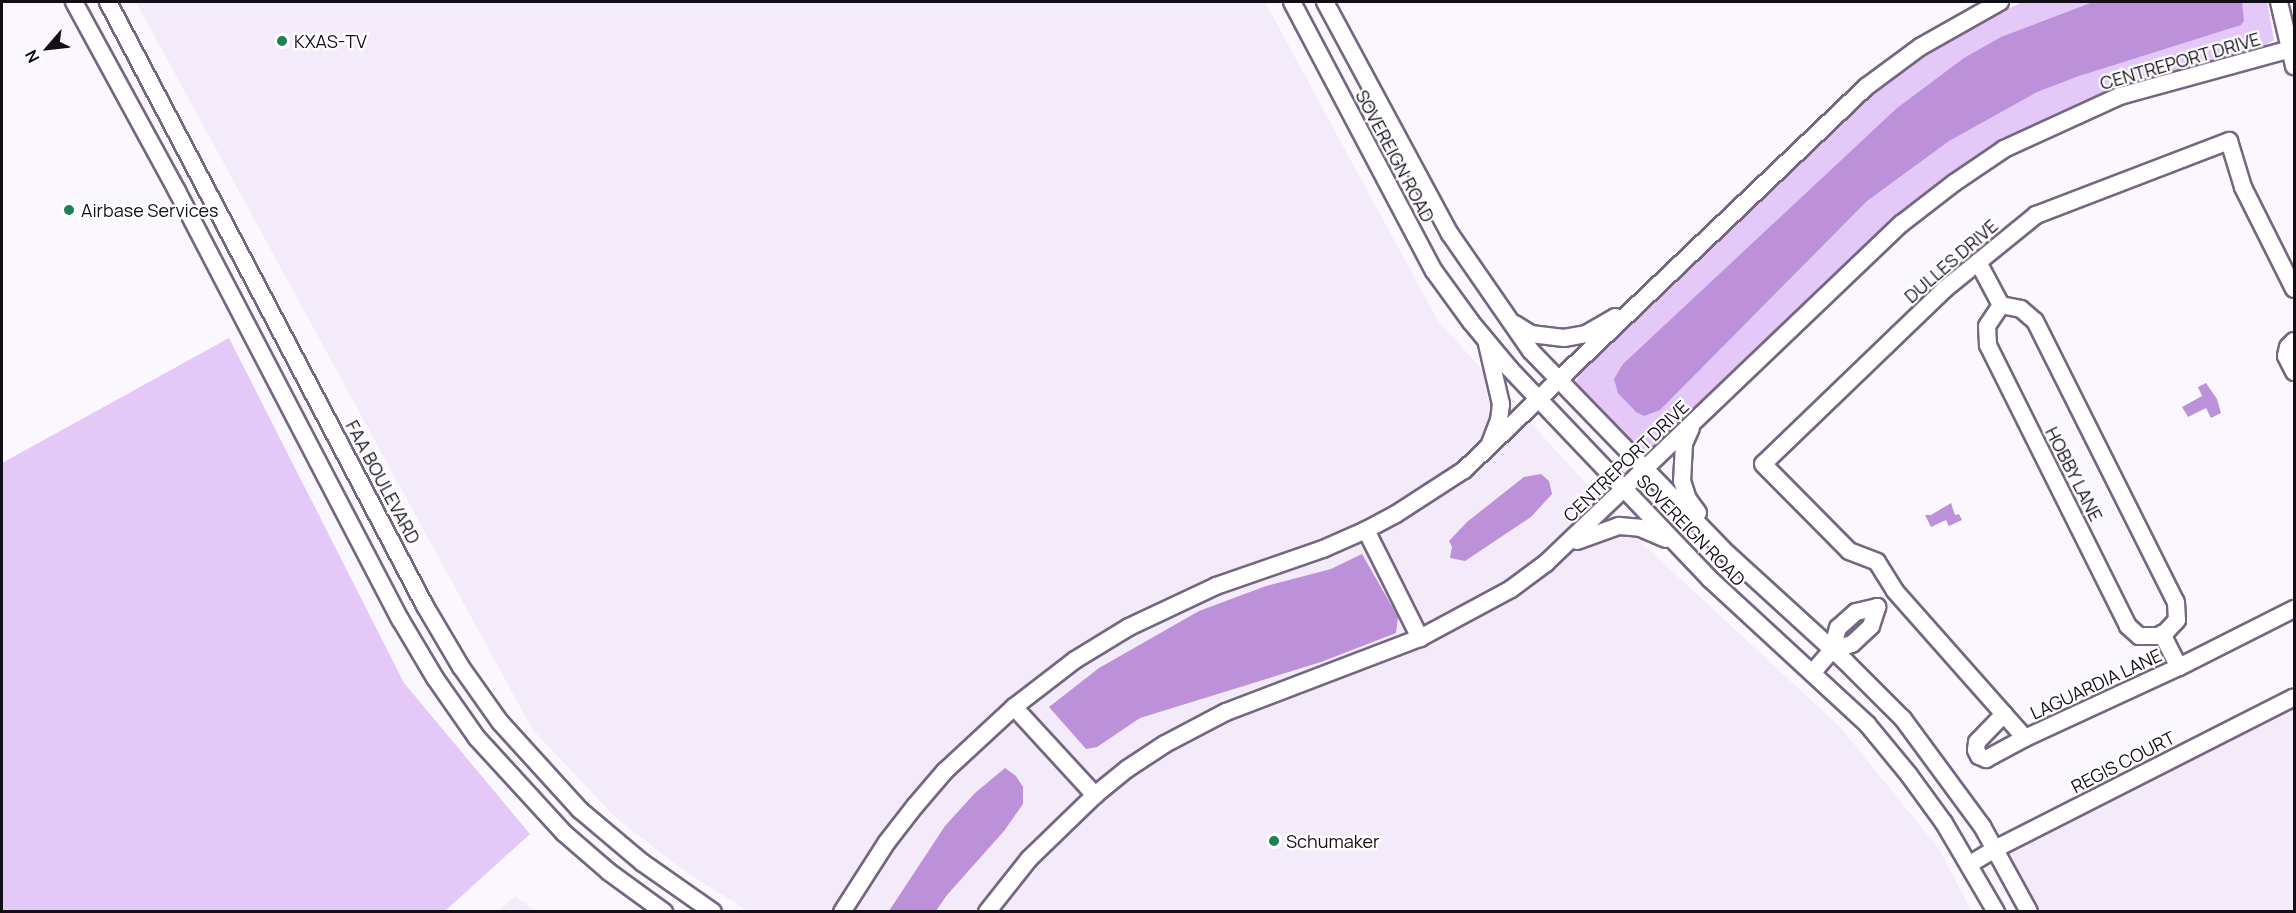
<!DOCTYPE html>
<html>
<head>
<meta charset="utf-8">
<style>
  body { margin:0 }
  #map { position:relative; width:2296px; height:913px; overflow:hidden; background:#fbf7fe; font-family:Manrope,sans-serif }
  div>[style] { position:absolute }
  .built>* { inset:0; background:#f3ebfa }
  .green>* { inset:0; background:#e4c8f8 }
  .water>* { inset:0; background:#bc91da }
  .roads { filter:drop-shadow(2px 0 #756681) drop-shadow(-2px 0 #756681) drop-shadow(0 2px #756681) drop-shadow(0 -2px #756681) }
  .minor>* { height:16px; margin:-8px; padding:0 8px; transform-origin:8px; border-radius:8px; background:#fff }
  .dots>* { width:16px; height:16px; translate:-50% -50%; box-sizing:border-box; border:3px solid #fff; border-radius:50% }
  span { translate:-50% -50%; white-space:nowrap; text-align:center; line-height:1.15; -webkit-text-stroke:4.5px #fff; paint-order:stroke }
  .poi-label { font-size:18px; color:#130d17 }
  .left { translate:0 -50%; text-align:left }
  .street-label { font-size:18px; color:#130d17 }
  .frame { position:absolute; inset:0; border:3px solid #130d17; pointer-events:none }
  .north { position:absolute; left:18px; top:18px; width:60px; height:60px; -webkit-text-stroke:4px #fff; paint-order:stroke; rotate:242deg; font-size:16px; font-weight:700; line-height:24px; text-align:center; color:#130d17 }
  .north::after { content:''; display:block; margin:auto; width:21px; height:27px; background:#130d17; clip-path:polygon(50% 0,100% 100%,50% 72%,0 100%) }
</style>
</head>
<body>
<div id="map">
  <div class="built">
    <div style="clip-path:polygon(136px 2px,1265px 2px,1438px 321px,1633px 535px,1840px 727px,1940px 850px,1971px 911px,748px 911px,686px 872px,616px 818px,532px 729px)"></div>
    <div style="clip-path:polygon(2294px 708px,2294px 911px,2036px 911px,2004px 851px)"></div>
    <div style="clip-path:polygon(515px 896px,535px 911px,499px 911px)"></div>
  </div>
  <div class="green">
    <div style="clip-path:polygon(2023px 2px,2267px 2px,2274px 40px,2267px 44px,2267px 49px,2082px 104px,2027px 129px,1980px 157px,1652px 452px,1646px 451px,1644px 455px,1637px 451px,1574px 385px,1582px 370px,1860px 106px,1927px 53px,1984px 20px)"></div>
    <div style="clip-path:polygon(229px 338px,404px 683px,530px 834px,445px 911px,2px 911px,2px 463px)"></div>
  </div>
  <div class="water">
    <div style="clip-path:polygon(2093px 2px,2242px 2px,2244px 21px,2241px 25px,2079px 76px,2037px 92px,1949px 141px,1867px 201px,1660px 410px,1644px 416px,1636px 412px,1618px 393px,1614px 379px,1623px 364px,1897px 108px,1964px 58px,2001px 37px)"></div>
    <div style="clip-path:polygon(2206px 383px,2217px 399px,2221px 413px,2211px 418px,2206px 408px,2188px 417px,2182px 407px,2202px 396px,2198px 387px)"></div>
    <div style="clip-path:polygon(1541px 474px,1549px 481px,1552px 494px,1531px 517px,1465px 561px,1450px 558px,1452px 547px,1449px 541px,1467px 522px,1524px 477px)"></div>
    <div style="clip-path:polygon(1951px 503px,1955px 515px,1959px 514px,1962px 520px,1949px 526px,1946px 520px,1931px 527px,1925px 515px,1931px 515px)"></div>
    <div style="clip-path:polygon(1362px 554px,1398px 617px,1396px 633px,1321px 662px,1140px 718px,1097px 747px,1086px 749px,1049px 707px,1099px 668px,1199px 611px,1266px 586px,1331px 569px)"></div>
    <div style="clip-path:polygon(1005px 768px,1016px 776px,1023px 787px,1023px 804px,1004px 831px,947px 895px,936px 911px,889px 911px,945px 826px,975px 793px)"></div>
  </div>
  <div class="roads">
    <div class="minor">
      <div style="left:74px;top:2px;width:215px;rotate:61.4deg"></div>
      <div style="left:177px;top:191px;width:483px;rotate:62.5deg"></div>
      <div style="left:400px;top:619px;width:69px;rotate:59.3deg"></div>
      <div style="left:435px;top:678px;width:73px;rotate:55deg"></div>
      <div style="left:477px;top:738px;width:129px;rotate:47.5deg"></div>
      <div style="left:564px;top:833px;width:60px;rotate:40.9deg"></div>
      <div style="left:609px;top:872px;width:68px;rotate:36deg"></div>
      <div style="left:108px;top:2px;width:682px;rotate:62.31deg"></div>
      <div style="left:425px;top:606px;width:71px;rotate:59.5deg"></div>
      <div style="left:461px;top:667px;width:67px;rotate:54.7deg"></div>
      <div style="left:500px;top:722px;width:119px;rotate:47.7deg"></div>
      <div style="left:580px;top:810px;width:82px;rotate:40.1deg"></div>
      <div style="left:643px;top:863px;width:85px;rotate:35deg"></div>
      <div style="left:1292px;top:2px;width:304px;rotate:62.2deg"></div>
      <div style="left:1434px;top:271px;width:63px;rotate:54deg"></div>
      <div style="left:1471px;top:322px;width:61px;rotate:50.3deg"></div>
      <div style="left:1510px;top:369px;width:290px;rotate:46.4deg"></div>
      <div style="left:1710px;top:579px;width:214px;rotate:42.7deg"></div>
      <div style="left:1867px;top:724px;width:66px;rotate:50.5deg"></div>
      <div style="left:1909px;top:775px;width:59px;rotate:53.9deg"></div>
      <div style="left:1944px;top:823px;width:103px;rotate:59.7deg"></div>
      <div style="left:1325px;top:2px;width:264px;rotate:61.7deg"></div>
      <div style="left:1450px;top:234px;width:142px;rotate:55.3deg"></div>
      <div style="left:1531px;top:351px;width:284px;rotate:45.9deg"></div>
      <div style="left:1729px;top:555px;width:157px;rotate:42.4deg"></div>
      <div style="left:1845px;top:661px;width:82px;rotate:45deg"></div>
      <div style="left:1903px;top:719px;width:133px;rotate:53.6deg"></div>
      <div style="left:1982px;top:826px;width:98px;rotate:61.3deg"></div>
      <div style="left:2279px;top:2px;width:66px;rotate:76.8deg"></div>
      <div style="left:1978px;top:262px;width:49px;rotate:61.9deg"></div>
      <div style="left:2001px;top:305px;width:20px;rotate:11deg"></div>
      <div style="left:2021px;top:309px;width:18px;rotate:41deg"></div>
      <div style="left:2035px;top:321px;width:314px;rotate:63.4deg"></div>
      <div style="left:2176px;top:602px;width:18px;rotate:87deg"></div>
      <div style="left:2177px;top:620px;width:16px;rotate:133deg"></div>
      <div style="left:2166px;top:632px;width:9px;rotate:153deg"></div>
      <div style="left:2158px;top:636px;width:19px;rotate:180deg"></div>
      <div style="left:2139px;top:636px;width:15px;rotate:-138deg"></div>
      <div style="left:2128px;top:626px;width:314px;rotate:-116.5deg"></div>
      <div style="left:1988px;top:345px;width:19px;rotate:-93deg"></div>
      <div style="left:1987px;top:326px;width:25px;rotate:-56deg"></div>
      <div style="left:2294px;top:289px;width:114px;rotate:-116.6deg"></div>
      <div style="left:2243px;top:187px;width:48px;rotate:-106.9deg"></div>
      <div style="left:2229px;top:141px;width:207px;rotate:159deg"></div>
      <div style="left:2036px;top:215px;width:117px;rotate:140.9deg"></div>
      <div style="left:1945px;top:289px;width:252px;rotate:136.1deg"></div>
      <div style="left:1763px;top:464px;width:122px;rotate:45.3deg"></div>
      <div style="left:1849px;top:551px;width:30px;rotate:21deg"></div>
      <div style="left:1877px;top:562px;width:34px;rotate:58deg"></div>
      <div style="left:1895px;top:591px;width:196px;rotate:48.5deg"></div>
      <div style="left:2025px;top:738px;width:170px;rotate:-24.8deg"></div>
      <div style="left:2179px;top:667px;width:129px;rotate:-26.8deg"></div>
      <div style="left:1515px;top:324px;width:19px;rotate:32deg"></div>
      <div style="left:1531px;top:334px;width:33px;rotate:7deg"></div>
      <div style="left:1564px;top:338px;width:22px;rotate:-10deg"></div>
      <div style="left:1586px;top:334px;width:34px;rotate:-30deg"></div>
      <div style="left:2294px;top:341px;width:8px;rotate:135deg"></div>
      <div style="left:2288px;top:347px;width:9px;rotate:103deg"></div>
      <div style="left:2286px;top:356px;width:18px;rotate:63deg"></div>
      <div style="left:1487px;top:344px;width:62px;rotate:76.9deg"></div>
      <div style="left:1501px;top:404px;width:16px;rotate:97deg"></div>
      <div style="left:1499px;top:420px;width:26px;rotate:111deg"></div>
      <div style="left:1691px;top:428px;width:17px;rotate:114deg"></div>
      <div style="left:1684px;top:444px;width:37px;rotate:93deg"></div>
      <div style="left:1682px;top:481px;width:19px;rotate:72deg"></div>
      <div style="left:1688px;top:499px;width:17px;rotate:54deg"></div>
      <div style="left:1366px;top:530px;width:121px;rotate:63.4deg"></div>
      <div style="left:1577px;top:541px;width:45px;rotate:-19.7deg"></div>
      <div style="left:1619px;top:526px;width:21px;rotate:5deg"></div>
      <div style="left:1640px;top:528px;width:28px;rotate:23deg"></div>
      <div style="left:2162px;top:634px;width:37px;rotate:63deg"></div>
      <div style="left:1832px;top:650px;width:21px;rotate:-17deg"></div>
      <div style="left:1852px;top:644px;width:26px;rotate:-43deg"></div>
      <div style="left:1871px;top:626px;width:20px;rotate:-72deg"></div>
      <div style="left:1813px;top:672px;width:29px;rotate:-49deg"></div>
      <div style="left:1832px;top:650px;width:23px;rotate:-75deg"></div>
      <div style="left:1838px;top:628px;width:24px;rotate:-42deg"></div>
      <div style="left:1856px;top:612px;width:22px;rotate:-13deg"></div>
      <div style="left:1014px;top:707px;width:120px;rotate:47.4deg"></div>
      <div style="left:2004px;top:714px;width:39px;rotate:134deg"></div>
      <div style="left:1977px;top:742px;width:8px;rotate:97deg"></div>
      <div style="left:1976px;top:750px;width:7px;rotate:63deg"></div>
      <div style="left:1979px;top:756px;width:8px;rotate:23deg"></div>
      <div style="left:1986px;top:759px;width:44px;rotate:-28.3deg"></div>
      <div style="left:1970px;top:864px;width:29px;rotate:-31deg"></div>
      <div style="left:1995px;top:849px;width:335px;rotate:-26.9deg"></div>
      <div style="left:842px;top:912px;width:83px;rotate:-57.3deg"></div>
      <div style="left:887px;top:842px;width:46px;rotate:-52.1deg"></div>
      <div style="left:915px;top:806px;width:46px;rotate:-49.4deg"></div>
      <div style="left:945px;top:771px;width:94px;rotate:-42.8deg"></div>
      <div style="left:1014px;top:707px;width:77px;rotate:-37.6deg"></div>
      <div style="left:1075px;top:660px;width:63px;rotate:-31.4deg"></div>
      <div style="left:1129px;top:627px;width:96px;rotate:-25.2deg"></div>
      <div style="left:1216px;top:586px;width:113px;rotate:-19.1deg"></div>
      <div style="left:1323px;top:549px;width:47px;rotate:-23.8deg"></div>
      <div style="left:1366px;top:530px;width:34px;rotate:-28deg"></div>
      <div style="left:1396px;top:514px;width:81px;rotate:-32.9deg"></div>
      <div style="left:1464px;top:470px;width:555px;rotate:-43.61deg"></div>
      <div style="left:1866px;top:87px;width:67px;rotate:-36.5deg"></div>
      <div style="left:1920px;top:47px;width:92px;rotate:-29.4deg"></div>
      <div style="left:987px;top:912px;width:68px;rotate:-51.6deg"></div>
      <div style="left:1029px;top:859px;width:92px;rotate:-44.1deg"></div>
      <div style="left:1095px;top:795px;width:41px;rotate:-39.1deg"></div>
      <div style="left:1127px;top:769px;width:45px;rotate:-33.3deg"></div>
      <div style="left:1165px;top:744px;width:69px;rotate:-27.7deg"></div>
      <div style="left:1226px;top:712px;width:208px;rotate:-20.9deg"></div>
      <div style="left:1420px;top:638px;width:103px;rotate:-28.3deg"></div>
      <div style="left:1511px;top:589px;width:44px;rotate:-36.6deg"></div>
      <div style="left:1546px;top:563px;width:491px;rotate:-43.7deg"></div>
      <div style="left:1901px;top:224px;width:67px;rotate:-37.7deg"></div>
      <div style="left:1954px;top:183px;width:60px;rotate:-34.2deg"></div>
      <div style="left:2004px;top:149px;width:128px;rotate:-24.6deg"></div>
      <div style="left:2120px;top:96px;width:180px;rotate:-15.4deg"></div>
    </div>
  </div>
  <div class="dots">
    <div style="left:282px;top:41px;background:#1f7f57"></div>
    <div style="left:69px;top:210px;background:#1f7f57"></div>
    <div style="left:1274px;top:841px;background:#1f7f57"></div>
  </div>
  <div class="poi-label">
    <span class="left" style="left:294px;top:41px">KXAS-TV</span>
    <span class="left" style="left:81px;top:210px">Airbase Services</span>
    <span class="left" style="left:1286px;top:841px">Schumaker</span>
  </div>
  <div class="street-label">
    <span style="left:2180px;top:61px;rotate:-16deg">CENTREPORT DRIVE</span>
    <span style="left:1395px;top:156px;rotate:62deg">SOVEREIGN ROAD</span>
    <span style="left:1951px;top:261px;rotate:-41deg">DULLES DRIVE</span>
    <span style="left:1626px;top:461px;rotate:-44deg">CENTREPORT DRIVE</span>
    <span style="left:2074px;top:474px;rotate:63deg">HOBBY LANE</span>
    <span style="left:383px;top:482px;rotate:62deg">FAA BOULEVARD</span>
    <span style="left:1691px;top:530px;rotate:46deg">SOVEREIGN ROAD</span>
    <span style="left:2096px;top:684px;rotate:-25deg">LAGUARDIA LANE</span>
    <span style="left:2123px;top:762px;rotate:-27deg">REGIS COURT</span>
  </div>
  <div class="frame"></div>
  <div class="north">N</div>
</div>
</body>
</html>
